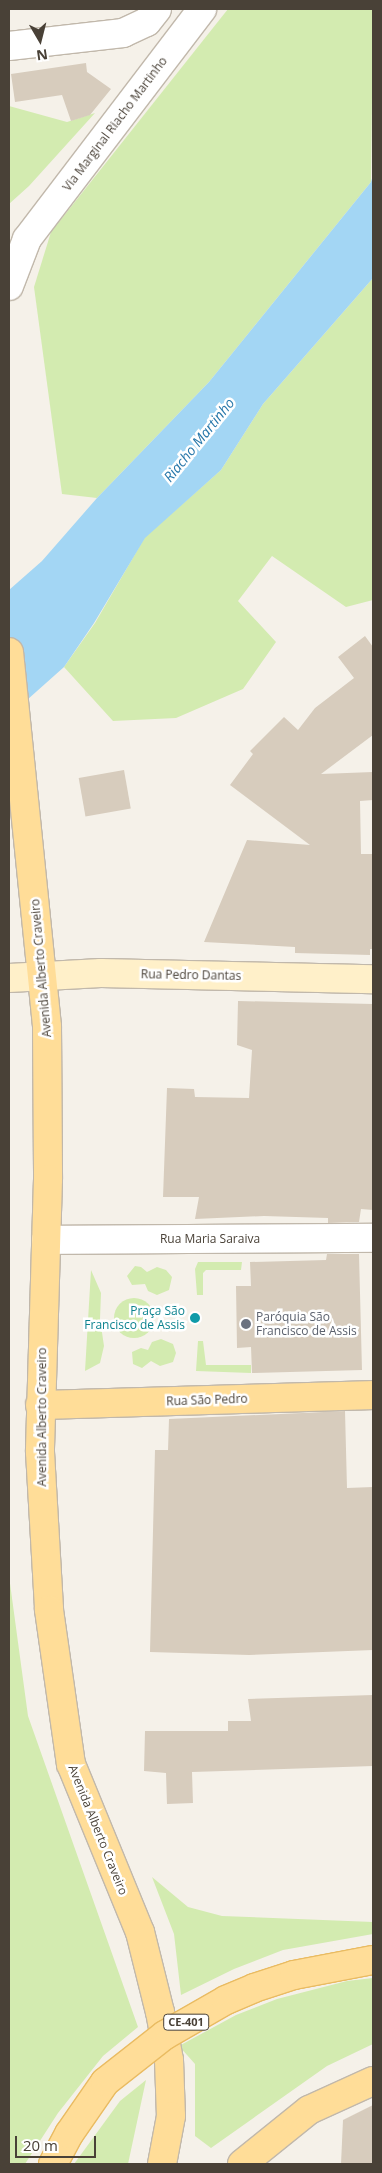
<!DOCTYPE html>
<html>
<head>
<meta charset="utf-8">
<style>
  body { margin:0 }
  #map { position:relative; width:382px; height:2173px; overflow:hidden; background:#f5f1e9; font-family:"Open Sans",sans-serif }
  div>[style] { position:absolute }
  .green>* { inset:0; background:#d3ebb0 }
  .round { border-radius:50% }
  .water>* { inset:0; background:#a3d6f4 }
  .building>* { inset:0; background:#d7ccbd; transform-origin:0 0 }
  .roads { filter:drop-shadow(1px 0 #c1b8ab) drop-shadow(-1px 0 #c1b8ab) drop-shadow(0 1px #c1b8ab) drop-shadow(0 -1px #c1b8ab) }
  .minor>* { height:28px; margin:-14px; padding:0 14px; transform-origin:14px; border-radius:14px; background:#fff }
  .secondary>* { height:28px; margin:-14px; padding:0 14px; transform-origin:14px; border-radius:14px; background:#fff0c9 }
  .primary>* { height:28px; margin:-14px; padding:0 14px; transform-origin:14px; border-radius:14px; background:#ffdd98 }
  .bridges { filter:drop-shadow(1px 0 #e9bb62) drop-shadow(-1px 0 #e9bb62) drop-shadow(0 1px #e9bb62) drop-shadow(0 -1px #e9bb62) }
  .primary-bridge>* { height:28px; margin:-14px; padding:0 14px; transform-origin:14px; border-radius:14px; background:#ffdd98 }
  .dots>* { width:14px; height:14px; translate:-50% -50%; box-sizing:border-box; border:2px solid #fff; border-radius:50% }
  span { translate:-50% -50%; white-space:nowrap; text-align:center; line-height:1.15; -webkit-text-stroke:5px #fff; paint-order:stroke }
  .shield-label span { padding:1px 4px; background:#fff; border:1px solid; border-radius:4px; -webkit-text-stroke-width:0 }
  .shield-label { font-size:11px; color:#494137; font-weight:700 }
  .street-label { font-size:12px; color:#494137 }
  .culture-label { font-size:12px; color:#0d838f }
  .right { translate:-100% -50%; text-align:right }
  .worship-label { font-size:12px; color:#5b616d }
  .left { translate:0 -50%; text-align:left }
  .water-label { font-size:14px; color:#2878aa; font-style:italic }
  .frame { position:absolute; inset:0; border:10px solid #494137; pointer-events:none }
  .north { position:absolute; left:15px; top:15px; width:50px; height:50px; -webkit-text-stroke:4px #fff; paint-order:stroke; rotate:172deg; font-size:14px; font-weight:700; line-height:20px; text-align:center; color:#494137 }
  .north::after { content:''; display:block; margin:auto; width:18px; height:22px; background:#494137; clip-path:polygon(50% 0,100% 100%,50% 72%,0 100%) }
  .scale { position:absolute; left:15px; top:2136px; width:81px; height:22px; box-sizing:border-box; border:2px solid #494137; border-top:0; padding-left:6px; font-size:15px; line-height:18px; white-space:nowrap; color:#494137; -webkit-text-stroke:4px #fff; paint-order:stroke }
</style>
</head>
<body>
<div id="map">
  <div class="green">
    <div style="clip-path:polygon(228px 9px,373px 9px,371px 182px,209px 382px,97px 498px,62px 494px,34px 287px,51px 232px)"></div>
    <div style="clip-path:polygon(9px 106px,67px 122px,95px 113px,29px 186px,9px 204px)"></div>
    <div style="clip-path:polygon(373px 278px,373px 600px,346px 607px,272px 556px,238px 601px,276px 642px,243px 689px,176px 718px,113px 721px,64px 667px,95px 623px,145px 537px,221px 470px,263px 404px)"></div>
    <div style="clip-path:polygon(198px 1262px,242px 1262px,241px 1270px,206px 1270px,203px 1273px,203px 1295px,197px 1295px,195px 1269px)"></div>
    <div style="clip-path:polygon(135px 1266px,141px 1267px,147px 1272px,157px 1267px,166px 1270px,172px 1277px,169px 1290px,157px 1295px,148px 1291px,145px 1284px,132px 1285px,127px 1276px)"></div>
    <div style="clip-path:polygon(91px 1270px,101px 1293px,100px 1319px,104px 1346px,100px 1363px,85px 1371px)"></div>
    <div class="round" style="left:114px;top:1298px;width:40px;height:40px"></div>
    <div style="clip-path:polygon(161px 1339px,173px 1344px,176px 1353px,173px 1362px,160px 1366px,151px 1361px,142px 1368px,133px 1364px,132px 1352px,141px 1348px,148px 1350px,152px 1342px)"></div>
    <div style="clip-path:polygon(198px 1341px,203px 1341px,206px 1365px,251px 1365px,251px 1373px,196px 1371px)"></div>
    <div style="clip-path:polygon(9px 1576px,28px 1716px,138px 2027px,103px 2056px,58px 2113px,25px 2164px,9px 2164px)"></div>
    <div style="clip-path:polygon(152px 1877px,188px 1907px,222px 1916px,373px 1922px,373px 1934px,283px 1950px,234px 1969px,181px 1995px,174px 1934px)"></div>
    <div style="clip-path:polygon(373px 1978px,373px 2044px,327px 2066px,211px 2148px,195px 2136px,195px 2064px,179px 2046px,236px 2015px,277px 1999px,347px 1981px)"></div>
    <div style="clip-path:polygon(146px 2080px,128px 2164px,74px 2164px,120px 2101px)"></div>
  </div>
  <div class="water">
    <div style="clip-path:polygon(373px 175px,373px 278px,263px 404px,221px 470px,145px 538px,94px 623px,64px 667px,9px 716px,9px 590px,42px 561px,97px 498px,209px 382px,371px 182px)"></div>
  </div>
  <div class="building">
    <div style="clip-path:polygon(86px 63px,87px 72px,111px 89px,90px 115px,71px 121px,62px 95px,15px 102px,11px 74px)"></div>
    <div style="clip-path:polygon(365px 636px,373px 647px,373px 735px,321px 774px,373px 772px,373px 800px,360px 801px,361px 854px,373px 854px,373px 949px,370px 949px,370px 955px,295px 953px,295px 947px,204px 942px,247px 840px,310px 845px,230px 785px,253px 754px,250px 751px,284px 717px,298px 730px,315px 708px,354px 678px,338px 657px)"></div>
    <div style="left:124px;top:770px;width:39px;height:46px;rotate:80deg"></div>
    <div style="clip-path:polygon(238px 1001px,373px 1004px,373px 1210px,361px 1209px,359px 1222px,328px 1223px,328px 1218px,264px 1216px,195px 1219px,199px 1197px,163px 1197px,167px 1088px,194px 1089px,195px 1097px,249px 1098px,252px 1050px,237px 1045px)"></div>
    <div style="clip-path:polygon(327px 1254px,359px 1254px,362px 1370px,252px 1373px,251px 1347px,237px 1348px,236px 1286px,251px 1286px,250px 1262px,326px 1260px)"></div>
    <div style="clip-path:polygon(345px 1411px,347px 1488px,373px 1487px,373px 1650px,249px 1655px,150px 1652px,155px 1450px,168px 1450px,169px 1419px)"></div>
    <div style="clip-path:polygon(373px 1695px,373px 1766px,192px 1772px,193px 1803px,167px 1804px,166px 1773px,144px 1771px,145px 1731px,228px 1731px,228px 1721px,251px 1721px,248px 1699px)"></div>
    <div style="clip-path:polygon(373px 2105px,373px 2164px,341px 2164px,343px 2120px)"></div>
  </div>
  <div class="roads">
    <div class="minor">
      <div style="left:9px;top:46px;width:115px;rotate:-6.5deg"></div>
      <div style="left:123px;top:33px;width:26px;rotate:-25deg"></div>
      <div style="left:147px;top:22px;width:16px;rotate:-52deg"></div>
      <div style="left:9px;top:286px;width:50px;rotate:-69deg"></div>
      <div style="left:27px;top:239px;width:289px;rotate:-52.7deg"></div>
      <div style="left:46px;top:1240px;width:327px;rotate:-0.4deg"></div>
    </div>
    <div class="secondary">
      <div style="left:9px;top:978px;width:92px;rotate:-3.1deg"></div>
      <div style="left:101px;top:973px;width:272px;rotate:1.3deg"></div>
    </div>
    <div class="primary">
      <div style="left:9px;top:652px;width:377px;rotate:84.2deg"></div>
      <div style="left:47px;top:1027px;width:152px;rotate:89.6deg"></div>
      <div style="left:48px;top:1179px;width:273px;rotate:91.7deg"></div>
      <div style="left:40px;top:1452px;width:158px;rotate:86.7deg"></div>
      <div style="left:49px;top:1610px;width:156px;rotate:81.9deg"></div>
      <div style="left:71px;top:1764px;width:182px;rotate:67.7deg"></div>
      <div style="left:140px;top:1932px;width:82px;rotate:76deg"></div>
      <div style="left:160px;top:2012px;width:49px;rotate:79.4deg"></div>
      <div style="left:169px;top:2060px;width:56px;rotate:88deg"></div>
      <div style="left:171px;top:2116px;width:49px;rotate:100.6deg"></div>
      <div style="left:40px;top:1405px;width:333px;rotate:-1.7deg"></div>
      <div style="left:242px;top:2164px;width:86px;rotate:-38.9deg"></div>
      <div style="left:309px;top:2110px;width:70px;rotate:-24.4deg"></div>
    </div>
  </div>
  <div class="bridges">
    <div class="primary-bridge">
      <div style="left:53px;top:2164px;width:34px;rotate:-62deg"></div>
      <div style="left:69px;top:2134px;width:63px;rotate:-55.3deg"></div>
      <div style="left:105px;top:2082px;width:76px;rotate:-38.1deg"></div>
      <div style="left:165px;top:2035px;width:70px;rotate:-29.8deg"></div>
      <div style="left:226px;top:2000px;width:30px;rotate:-23deg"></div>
      <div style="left:254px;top:1988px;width:42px;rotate:-18deg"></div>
      <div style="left:294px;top:1975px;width:80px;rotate:-10.8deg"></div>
    </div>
  </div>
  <div class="dots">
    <div style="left:195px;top:1318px;background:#0f9aa8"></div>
    <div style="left:246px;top:1324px;background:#6b7280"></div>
  </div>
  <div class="shield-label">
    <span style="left:186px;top:2022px">CE-401</span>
  </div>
  <div class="street-label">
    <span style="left:115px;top:124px;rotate:-53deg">Via Marginal Riacho Martinho</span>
    <span style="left:41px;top:968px;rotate:-95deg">Avenida Alberto Craveiro</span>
    <span style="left:191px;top:975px;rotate:1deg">Rua Pedro Dantas</span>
    <span style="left:210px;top:1239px">Rua Maria Saraiva</span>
    <span style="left:207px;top:1400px;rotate:-2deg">Rua São Pedro</span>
    <span style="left:42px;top:1417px;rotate:-90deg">Avenida Alberto Craveiro</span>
    <span style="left:98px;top:1830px;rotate:68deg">Avenida Alberto Craveiro</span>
  </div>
  <div class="culture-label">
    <span class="right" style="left:185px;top:1318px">Praça São<br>Francisco de Assis</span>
  </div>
  <div class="worship-label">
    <span class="left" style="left:256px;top:1324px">Paróquia São<br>Francisco de Assis</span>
  </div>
  <div class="water-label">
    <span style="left:199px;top:440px;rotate:-51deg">Riacho Martinho</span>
  </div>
  <div class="frame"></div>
  <div class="north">N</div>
  <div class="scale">20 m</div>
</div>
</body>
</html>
